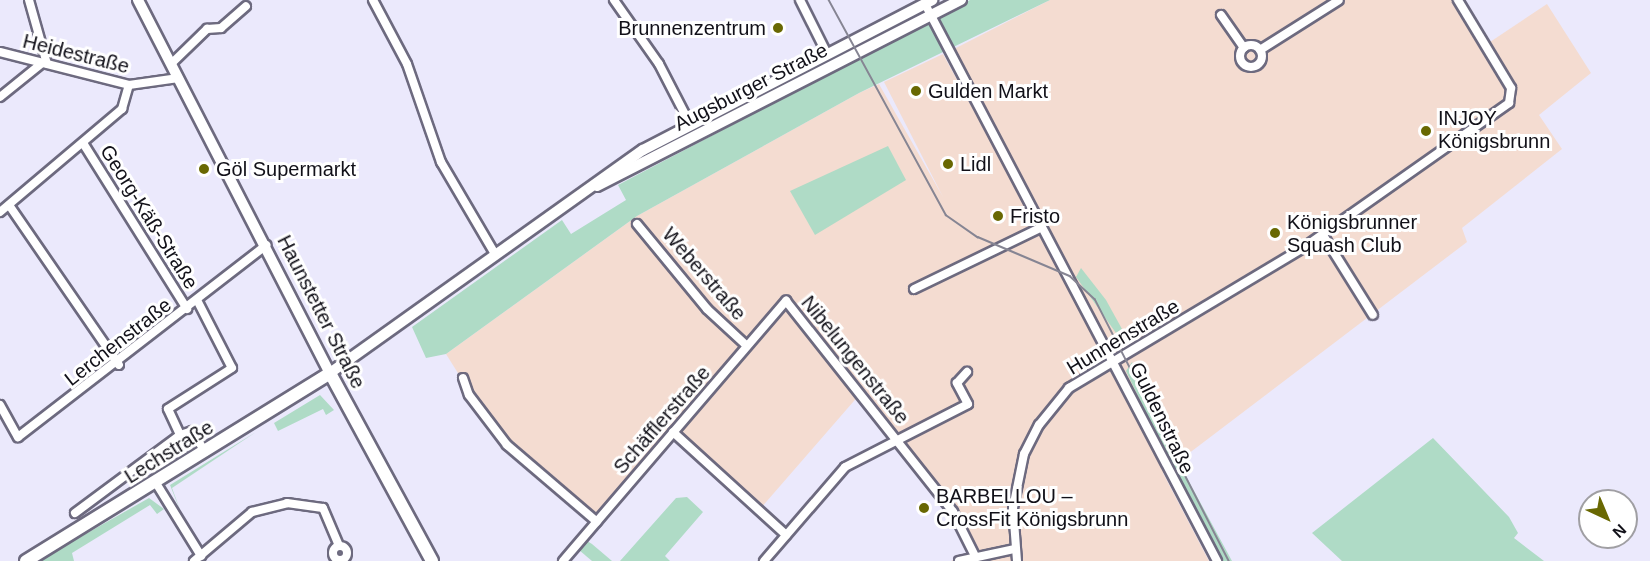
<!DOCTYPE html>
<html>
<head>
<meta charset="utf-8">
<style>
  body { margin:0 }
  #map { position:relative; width:1650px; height:561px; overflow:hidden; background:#ebe9fc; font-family:Arial,sans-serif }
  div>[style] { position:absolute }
  .commercial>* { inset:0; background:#f4dcd1 }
  .green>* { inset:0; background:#afdbc6 }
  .roads { filter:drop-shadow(2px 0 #6d6a7f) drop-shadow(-2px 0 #6d6a7f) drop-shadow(0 2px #6d6a7f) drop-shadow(0 -2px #6d6a7f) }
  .minor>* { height:8px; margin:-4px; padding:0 4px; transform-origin:4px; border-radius:4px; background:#fff }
  .minor>.ring { margin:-4px; padding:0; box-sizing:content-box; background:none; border:8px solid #fff; border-radius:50% }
  .tertiary>* { height:10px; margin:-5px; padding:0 5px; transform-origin:5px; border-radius:5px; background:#fff }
  .secondary>* { height:12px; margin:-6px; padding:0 6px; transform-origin:6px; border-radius:6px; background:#fff }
  .tram>* { height:1.5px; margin:-0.75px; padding:0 0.75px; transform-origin:0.75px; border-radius:0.75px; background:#868593 }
  .dots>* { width:16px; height:16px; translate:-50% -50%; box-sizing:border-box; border:3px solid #fff; border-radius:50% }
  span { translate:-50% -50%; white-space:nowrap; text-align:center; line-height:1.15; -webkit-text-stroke:6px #fff; paint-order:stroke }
  .poi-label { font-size:20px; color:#111018 }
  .right { translate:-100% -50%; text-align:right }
  .left { translate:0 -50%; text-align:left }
  .street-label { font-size:20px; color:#111018 }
  .north { position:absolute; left:1578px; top:489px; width:60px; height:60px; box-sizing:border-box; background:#fff; border:2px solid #a09fa3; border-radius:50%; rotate:136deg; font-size:16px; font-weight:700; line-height:24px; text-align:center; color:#111018 }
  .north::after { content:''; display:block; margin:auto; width:21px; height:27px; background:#696802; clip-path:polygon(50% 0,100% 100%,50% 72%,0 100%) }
</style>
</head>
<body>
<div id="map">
  <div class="commercial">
    <div style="clip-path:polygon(1050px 0,1463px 0,1490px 42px,1547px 4px,1591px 73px,1539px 115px,1562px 149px,1462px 228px,1467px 242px,1163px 473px,1209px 561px,951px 561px,970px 552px,957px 526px,860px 394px,761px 508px,674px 432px,598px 523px,493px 429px,446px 354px,637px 216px,859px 93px,879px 84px,943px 197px,884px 82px,943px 54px,1036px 225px,1043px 221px,954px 49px)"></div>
  </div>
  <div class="green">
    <div style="clip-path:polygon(970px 0,1050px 0,859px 93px,637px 216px,446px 354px,426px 358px,412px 327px,562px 220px,571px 234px,626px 200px,618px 185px)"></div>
    <div style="clip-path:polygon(888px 146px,906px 180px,815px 235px,790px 191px)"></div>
    <div style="clip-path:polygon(1081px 268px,1106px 300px,1122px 329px,1116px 333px,1076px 277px)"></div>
    <div style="clip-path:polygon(1132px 362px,1180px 465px,1232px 561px,1222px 561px,1183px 490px,1126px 371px)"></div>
    <div style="clip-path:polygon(320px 395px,334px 410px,326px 415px,323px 409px,278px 431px,274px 423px)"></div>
    <div style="clip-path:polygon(256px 432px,172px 488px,182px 515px,170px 485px)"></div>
    <div style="clip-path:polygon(1433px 438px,1509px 517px,1518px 533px,1514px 538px,1544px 561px,1342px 561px,1312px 533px)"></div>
    <div style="clip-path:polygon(687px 497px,703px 512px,665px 556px,670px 561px,620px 561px,676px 498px)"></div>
    <div style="clip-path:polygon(149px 498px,164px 509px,157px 514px,150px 505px,72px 553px,74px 561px,38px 561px)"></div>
    <div style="clip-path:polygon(587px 541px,592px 544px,612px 561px,592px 561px,579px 550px)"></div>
  </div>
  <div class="roads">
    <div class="minor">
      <div style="left:29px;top:0;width:66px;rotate:74.3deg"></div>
      <div style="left:373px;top:0;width:72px;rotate:62deg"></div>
      <div style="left:407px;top:64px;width:104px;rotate:70.9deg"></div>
      <div style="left:441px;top:162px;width:107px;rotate:59.6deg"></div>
      <div style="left:614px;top:0;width:78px;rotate:54.9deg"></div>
      <div style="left:659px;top:64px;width:68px;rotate:62.7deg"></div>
      <div style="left:800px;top:0;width:60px;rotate:63.4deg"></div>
      <div style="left:925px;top:4px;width:629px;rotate:62.33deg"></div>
      <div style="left:1221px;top:15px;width:40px;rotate:55.1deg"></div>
      <div class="ring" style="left:1240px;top:45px;width:14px;height:14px"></div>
      <div style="left:1260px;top:50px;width:93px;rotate:-32.3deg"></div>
      <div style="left:0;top:52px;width:133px;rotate:14.3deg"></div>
      <div style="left:129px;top:85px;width:50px;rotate:-8deg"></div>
      <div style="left:172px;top:63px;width:49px;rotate:-44.2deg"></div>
      <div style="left:207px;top:29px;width:14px;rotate:-4deg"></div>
      <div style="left:221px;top:28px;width:33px;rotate:-41deg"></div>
      <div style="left:0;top:97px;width:54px;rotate:-39deg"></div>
      <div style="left:83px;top:143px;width:196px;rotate:57.9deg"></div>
      <div style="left:9px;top:205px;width:194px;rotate:55.5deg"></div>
      <div style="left:0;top:212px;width:160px;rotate:-40.2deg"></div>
      <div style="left:122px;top:109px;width:25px;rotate:-74deg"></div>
      <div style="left:637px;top:224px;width:110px;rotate:50.5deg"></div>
      <div style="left:707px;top:309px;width:54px;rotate:42.8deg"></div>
      <div style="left:1323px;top:235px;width:94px;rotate:58deg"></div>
      <div style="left:914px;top:289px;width:142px;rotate:-25.8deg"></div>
      <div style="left:197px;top:300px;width:76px;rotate:62.8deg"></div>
      <div style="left:232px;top:368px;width:76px;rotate:147.4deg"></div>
      <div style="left:168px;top:409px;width:29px;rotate:65deg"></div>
      <div style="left:180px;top:435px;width:13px;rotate:-18deg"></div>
      <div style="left:192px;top:431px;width:25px;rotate:58deg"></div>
      <div style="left:463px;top:378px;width:18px;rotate:71deg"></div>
      <div style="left:469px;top:395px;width:63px;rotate:52.8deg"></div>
      <div style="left:507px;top:445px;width:118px;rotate:40.5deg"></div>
      <div style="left:0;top:405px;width:37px;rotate:61deg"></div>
      <div style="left:18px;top:437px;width:314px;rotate:-37.7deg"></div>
      <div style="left:673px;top:432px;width:153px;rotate:42.3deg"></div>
      <div style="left:156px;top:483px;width:86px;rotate:58.3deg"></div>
      <div style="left:75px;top:513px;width:131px;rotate:-36.6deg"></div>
      <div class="ring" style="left:333px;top:546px;width:6px;height:6px"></div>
      <div style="left:194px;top:561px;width:76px;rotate:-40.2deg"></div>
      <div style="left:252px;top:512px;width:36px;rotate:-14deg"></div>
      <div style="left:287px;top:503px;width:36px;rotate:8deg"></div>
      <div style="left:323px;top:508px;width:39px;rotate:67deg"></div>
      <div style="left:563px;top:561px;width:343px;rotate:-49.4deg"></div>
      <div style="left:786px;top:301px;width:269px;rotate:51.6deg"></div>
      <div style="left:953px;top:512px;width:47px;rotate:63.4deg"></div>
      <div style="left:764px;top:561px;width:124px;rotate:-49.2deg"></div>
      <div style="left:845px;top:467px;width:138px;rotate:-27.1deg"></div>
      <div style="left:968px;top:404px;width:24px;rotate:-118deg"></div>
      <div style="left:957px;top:383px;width:15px;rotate:-48deg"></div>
      <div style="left:959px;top:561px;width:56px;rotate:-12.3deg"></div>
      <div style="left:1017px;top:561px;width:53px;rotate:-94.3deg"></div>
      <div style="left:1013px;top:508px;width:55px;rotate:-78.5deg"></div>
      <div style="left:1024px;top:454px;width:33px;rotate:-63deg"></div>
      <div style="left:1039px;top:425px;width:48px;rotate:-51deg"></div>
      <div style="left:1069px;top:388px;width:273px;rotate:-30.9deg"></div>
      <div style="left:1303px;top:248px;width:252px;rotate:-35.1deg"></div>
      <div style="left:1509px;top:103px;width:15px;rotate:-82deg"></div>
      <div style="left:1511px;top:88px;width:103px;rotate:-121.1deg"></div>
    </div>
    <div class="tertiary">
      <div style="left:138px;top:0;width:420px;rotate:62.8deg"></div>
      <div style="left:330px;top:373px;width:384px;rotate:-35.5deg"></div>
      <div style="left:643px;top:150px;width:326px;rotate:-27.4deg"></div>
      <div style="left:597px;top:186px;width:409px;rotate:-27.1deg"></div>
    </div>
    <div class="secondary">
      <div style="left:26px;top:561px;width:357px;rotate:-31.7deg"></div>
      <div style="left:330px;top:373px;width:214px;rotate:61.5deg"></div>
    </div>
  </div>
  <div class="tram">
    <div style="left:829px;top:0;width:245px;rotate:61.4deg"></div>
    <div style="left:946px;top:215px;width:39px;rotate:35deg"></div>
    <div style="left:978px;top:237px;width:100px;rotate:23deg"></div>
    <div style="left:1070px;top:276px;width:34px;rotate:43deg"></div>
    <div style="left:1095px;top:299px;width:294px;rotate:62.9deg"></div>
  </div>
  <div class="dots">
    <div style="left:778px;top:28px;background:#696802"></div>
    <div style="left:916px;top:91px;background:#696802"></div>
    <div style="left:1426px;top:131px;background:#696802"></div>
    <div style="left:948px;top:164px;background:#696802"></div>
    <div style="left:204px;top:169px;background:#696802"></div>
    <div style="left:998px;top:216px;background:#696802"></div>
    <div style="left:1275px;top:233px;background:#696802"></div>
    <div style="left:924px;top:508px;background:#696802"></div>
  </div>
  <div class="poi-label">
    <span class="right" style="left:766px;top:28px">Brunnenzentrum</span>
    <span class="left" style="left:928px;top:91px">Gulden Markt</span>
    <span class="left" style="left:1438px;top:130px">INJOY<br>Königsbrunn</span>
    <span class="left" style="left:960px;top:164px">Lidl</span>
    <span class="left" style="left:216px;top:169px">Göl Supermarkt</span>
    <span class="left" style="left:1010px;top:216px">Fristo</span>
    <span class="left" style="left:1287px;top:234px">Königsbrunner<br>Squash Club</span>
    <span class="left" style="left:936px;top:508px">BARBELLOU –<br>CrossFit Königsbrunn</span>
  </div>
  <div class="street-label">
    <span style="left:76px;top:54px;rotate:14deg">Heidestraße</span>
    <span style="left:751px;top:87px;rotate:-27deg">Augsburger Straße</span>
    <span style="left:149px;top:217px;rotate:58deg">Georg-Käß-Straße</span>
    <span style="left:704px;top:274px;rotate:49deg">Weberstraße</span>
    <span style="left:321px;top:312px;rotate:63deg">Haunstetter Straße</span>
    <span style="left:1123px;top:337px;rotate:-31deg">Hunnenstraße</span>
    <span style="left:118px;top:342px;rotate:-38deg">Lerchenstraße</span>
    <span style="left:855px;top:360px;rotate:51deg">Nibelungenstraße</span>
    <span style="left:1162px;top:418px;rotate:64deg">Guldenstraße</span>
    <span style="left:662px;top:420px;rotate:-49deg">Schäfflerstraße</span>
    <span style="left:169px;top:452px;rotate:-32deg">Lechstraße</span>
  </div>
  <div class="north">N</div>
</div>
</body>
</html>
